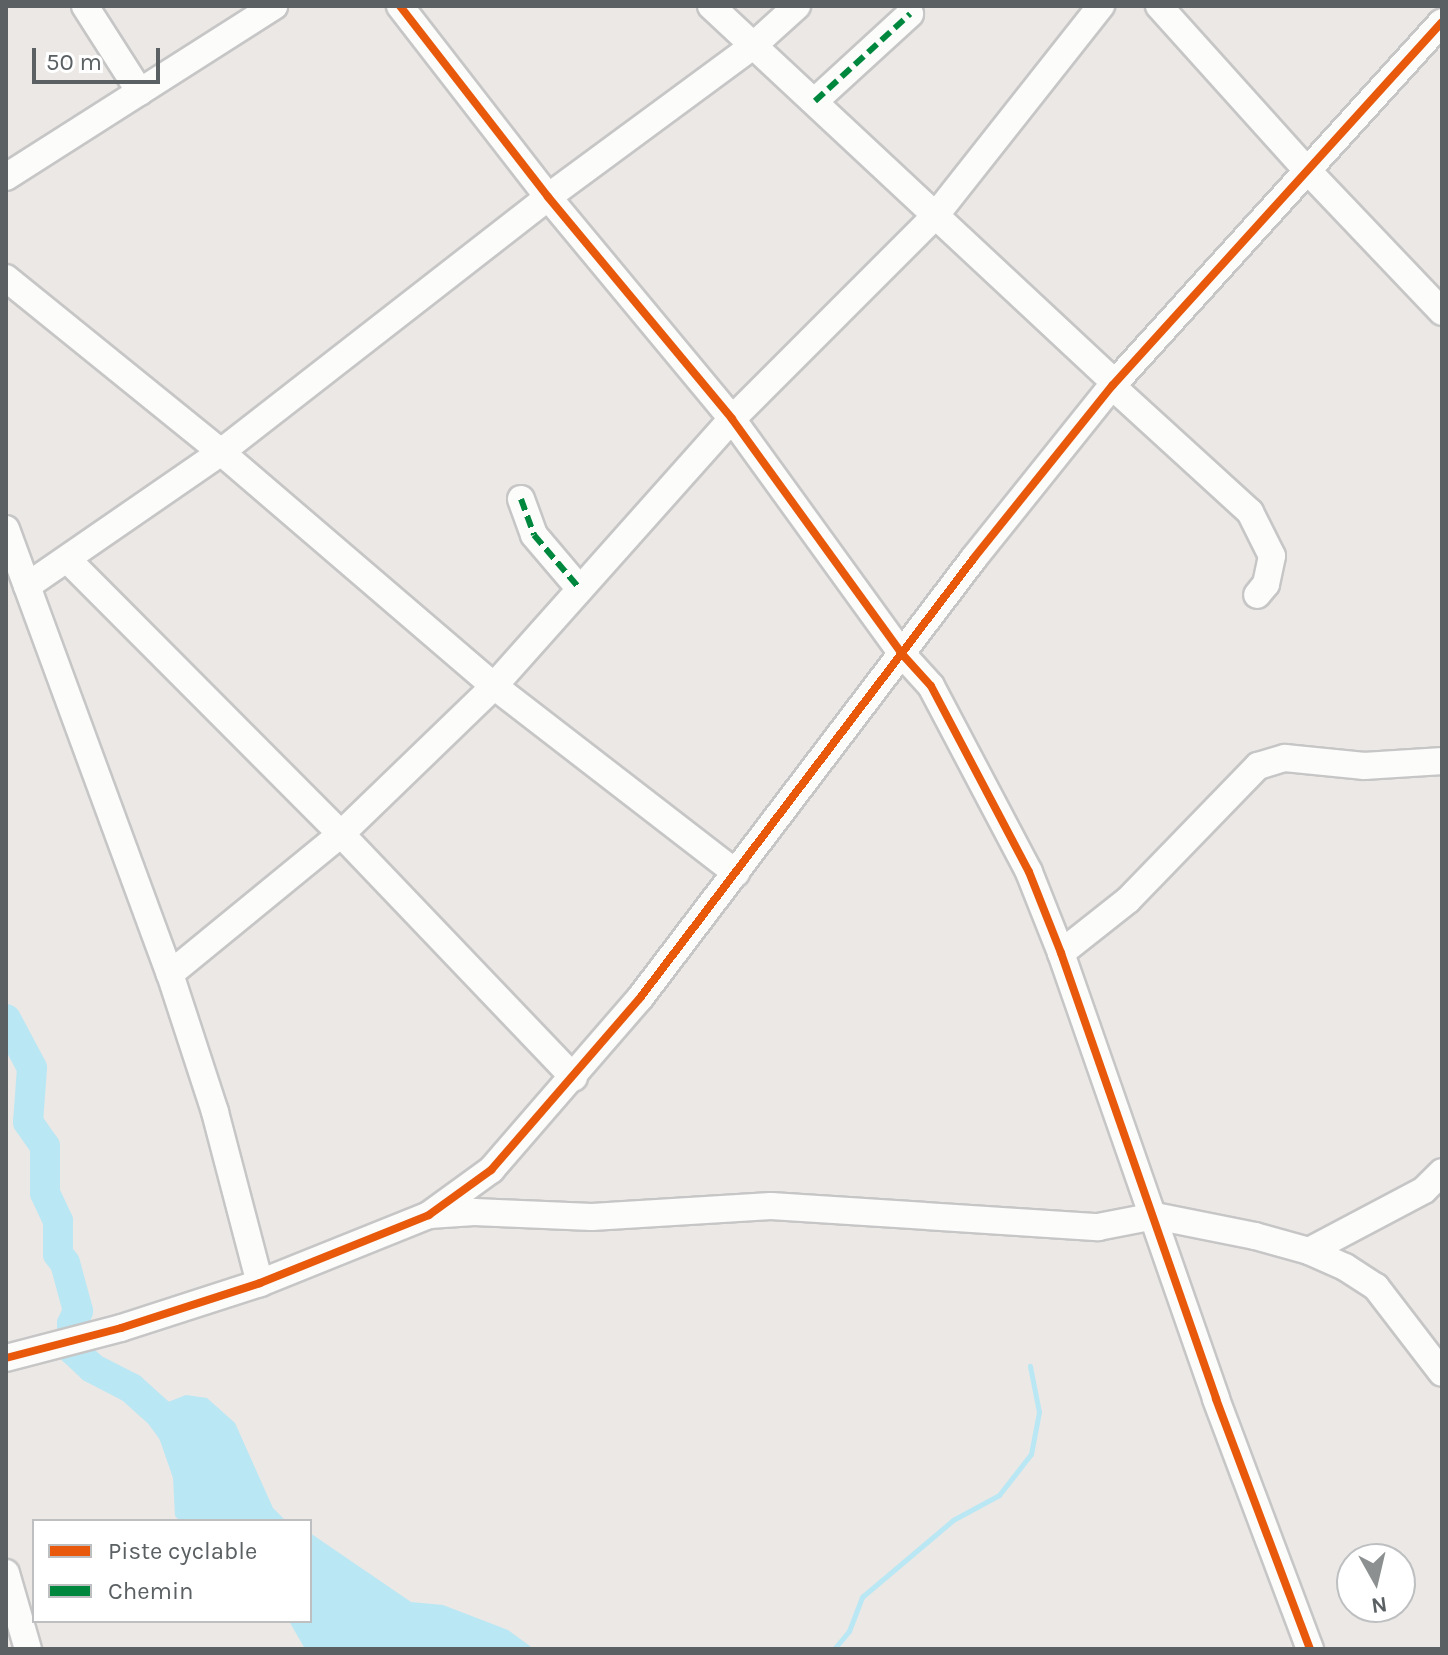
<!DOCTYPE html>
<html>
<head>
<meta charset="utf-8">
<style>
  body { margin:0 }
  #map { position:relative; width:1448px; height:1655px; overflow:hidden; background:#ebe8e5; font-family:Karla,sans-serif }
  div>[style] { position:absolute }
  .water>* { inset:0; background:#bae7f4 }
  .stream>* { height:5px; margin:-2.5px; padding:0 2.5px; transform-origin:2.5px; border-radius:2.5px; background:#bae7f4 }
  .river>* { height:30px; margin:-15px; padding:0 15px; transform-origin:15px; border-radius:15px; background:#bae7f4 }
  .roads { filter:drop-shadow(2px 0 #c7c6c6) drop-shadow(-2px 0 #c7c6c6) drop-shadow(0 2px #c7c6c6) drop-shadow(0 -2px #c7c6c6) }
  .minor>* { height:26px; margin:-13px; padding:0 13px; transform-origin:13px; border-radius:13px; background:#fcfcfb }
  .quiet>* { height:6px; margin-top:-3px; transform-origin:0; background:repeating-linear-gradient(90deg,#00873e 0 12px,transparent 0 18px) }
  .cycleway>* { height:8px; margin:-4px; padding:0 4px; transform-origin:4px; border-radius:4px; background:#e8590c }
  span { translate:-50% -50%; white-space:nowrap; text-align:center; line-height:1.15; -webkit-text-stroke:6px #fff; paint-order:stroke }
  .frame { position:absolute; inset:0; border:8px solid #5b6063; pointer-events:none }
  .legend { position:absolute; left:32px; top:1519px; width:280px; height:104px; box-sizing:border-box; background:#fff; border:2px solid #bdbfc1; margin:0; padding:10px 14px; list-style:none; font-size:24px; color:#5b6063 }
  .legend li { display:flex; align-items:center; gap:16px; height:40px }
  .legend b { width:40px; border:2px solid #bdbfc1 }
  .north { position:absolute; left:1336px; top:1543px; width:80px; height:80px; box-sizing:border-box; background:#fff; border:2px solid #bdbfc1; border-radius:50%; rotate:172deg; font-size:22px; font-weight:700; line-height:32px; text-align:center; color:#5b6063 }
  .north::after { content:''; display:block; margin:auto; width:28px; height:36px; background:#8d9090; clip-path:polygon(50% 0,100% 100%,50% 72%,0 100%) }
  .scale { position:absolute; left:32px; top:48px; width:128px; height:36px; box-sizing:border-box; border:4px solid #5b6063; border-top:0; padding-left:10px; font-size:24px; line-height:28px; white-space:nowrap; color:#5b6063; -webkit-text-stroke:6px #fff; paint-order:stroke }
</style>
</head>
<body>
<div id="map">
  <div class="water">
    <div style="clip-path:polygon(186px 1395px,207px 1398px,235px 1423px,273px 1508px,286px 1521px,180px 1521px,175px 1516px,173px 1478px,155px 1426px,168px 1402px)"></div>
    <div style="clip-path:polygon(310px 1533px,411px 1602px,443px 1605px,508px 1630px,534px 1649px,305px 1649px,289px 1621px,310px 1621px)"></div>
  </div>
  <div class="stream">
    <div style="left:834px;top:1649px;width:23px;rotate:-50deg"></div>
    <div style="left:849px;top:1631px;width:36px;rotate:-69deg"></div>
    <div style="left:862px;top:1597px;width:119px;rotate:-40.2deg"></div>
    <div style="left:953px;top:1520px;width:52px;rotate:-28.5deg"></div>
    <div style="left:999px;top:1495px;width:52px;rotate:-52deg"></div>
    <div style="left:1031px;top:1454px;width:43px;rotate:-79.2deg"></div>
    <div style="left:1039px;top:1412px;width:47px;rotate:-101.1deg"></div>
  </div>
  <div class="river">
    <div style="left:6px;top:1019px;width:55px;rotate:62deg"></div>
    <div style="left:32px;top:1068px;width:54px;rotate:94.2deg"></div>
    <div style="left:28px;top:1122px;width:29px;rotate:55deg"></div>
    <div style="left:45px;top:1146px;width:47px;rotate:90deg"></div>
    <div style="left:45px;top:1193px;width:31px;rotate:65deg"></div>
    <div style="left:58px;top:1221px;width:33px;rotate:90deg"></div>
    <div style="left:58px;top:1254px;width:11px;rotate:52deg"></div>
    <div style="left:65px;top:1263px;width:50px;rotate:74.8deg"></div>
    <div style="left:78px;top:1311px;width:14px;rotate:115deg"></div>
    <div style="left:72px;top:1324px;width:26px;rotate:88deg"></div>
    <div style="left:73px;top:1350px;width:26px;rotate:43deg"></div>
    <div style="left:92px;top:1368px;width:44px;rotate:27.1deg"></div>
    <div style="left:131px;top:1388px;width:38px;rotate:42deg"></div>
    <div style="left:159px;top:1413px;width:39px;rotate:54deg"></div>
  </div>
  <div class="roads">
    <div class="minor">
      <div style="left:85px;top:6px;width:102px;rotate:57.4deg"></div>
      <div style="left:400px;top:6px;width:242px;rotate:52.2deg"></div>
      <div style="left:548px;top:197px;width:288px;rotate:50.3deg"></div>
      <div style="left:732px;top:419px;width:290px;rotate:54.1deg"></div>
      <div style="left:902px;top:654px;width:43px;rotate:47.8deg"></div>
      <div style="left:931px;top:686px;width:210px;rotate:62.2deg"></div>
      <div style="left:1029px;top:872px;width:87px;rotate:68.4deg"></div>
      <div style="left:1061px;top:953px;width:472px;rotate:70.8deg"></div>
      <div style="left:1216px;top:1399px;width:267px;rotate:69.4deg"></div>
      <div style="left:711px;top:6px;width:553px;rotate:43.02deg"></div>
      <div style="left:1159px;top:6px;width:219px;rotate:48deg"></div>
      <div style="left:1306px;top:169px;width:197px;rotate:46.4deg"></div>
      <div style="left:815px;top:101px;width:129px;rotate:-42.5deg"></div>
      <div style="left:6px;top:177px;width:318px;rotate:-32.5deg"></div>
      <div style="left:6px;top:278px;width:277px;rotate:39deg"></div>
      <div style="left:221px;top:452px;width:360px;rotate:40.6deg"></div>
      <div style="left:494px;top:686px;width:306px;rotate:37.7deg"></div>
      <div style="left:1112px;top:386px;width:187px;rotate:42.4deg"></div>
      <div style="left:1250px;top:512px;width:49px;rotate:63.4deg"></div>
      <div style="left:1272px;top:556px;width:29px;rotate:102deg"></div>
      <div style="left:1266px;top:584px;width:14px;rotate:129deg"></div>
      <div style="left:521px;top:499px;width:38px;rotate:70deg"></div>
      <div style="left:534px;top:535px;width:71px;rotate:49.6deg"></div>
      <div style="left:6px;top:529px;width:474px;rotate:69.8deg"></div>
      <div style="left:170px;top:974px;width:145px;rotate:71.9deg"></div>
      <div style="left:215px;top:1112px;width:177px;rotate:75.3deg"></div>
      <div style="left:67px;top:559px;width:388px;rotate:45.1deg"></div>
      <div style="left:341px;top:834px;width:337px;rotate:46.3deg"></div>
      <div style="left:27px;top:586px;width:236px;rotate:-34.6deg"></div>
      <div style="left:221px;top:452px;width:415px;rotate:-37.9deg"></div>
      <div style="left:548px;top:197px;width:256px;rotate:-36.4deg"></div>
      <div style="left:754px;top:45px;width:58px;rotate:-42.2deg"></div>
      <div style="left:1061px;top:953px;width:85px;rotate:-38.3deg"></div>
      <div style="left:1128px;top:900px;width:187px;rotate:-45.9deg"></div>
      <div style="left:1258px;top:766px;width:28px;rotate:-17deg"></div>
      <div style="left:1285px;top:758px;width:80px;rotate:5.7deg"></div>
      <div style="left:1365px;top:766px;width:77px;rotate:-3.7deg"></div>
      <div style="left:170px;top:974px;width:221px;rotate:-39.3deg"></div>
      <div style="left:341px;top:834px;width:213px;rotate:-44deg"></div>
      <div style="left:494px;top:686px;width:358px;rotate:-48.3deg"></div>
      <div style="left:732px;top:419px;width:287px;rotate:-45deg"></div>
      <div style="left:935px;top:216px;width:268px;rotate:-51.7deg"></div>
      <div style="left:429px;top:1215px;width:45px;rotate:-3.8deg"></div>
      <div style="left:474px;top:1212px;width:118px;rotate:2.4deg"></div>
      <div style="left:592px;top:1217px;width:179px;rotate:-3.5deg"></div>
      <div style="left:771px;top:1206px;width:328px;rotate:3.7deg"></div>
      <div style="left:1098px;top:1227px;width:58px;rotate:-10.9deg"></div>
      <div style="left:1155px;top:1216px;width:102px;rotate:11.3deg"></div>
      <div style="left:1255px;top:1236px;width:56px;rotate:15.5deg"></div>
      <div style="left:1309px;top:1251px;width:39px;rotate:24deg"></div>
      <div style="left:1345px;top:1267px;width:37px;rotate:33deg"></div>
      <div style="left:1376px;top:1287px;width:108px;rotate:52.5deg"></div>
      <div style="left:1309px;top:1251px;width:130px;rotate:-27.9deg"></div>
      <div style="left:1424px;top:1190px;width:25px;rotate:-45deg"></div>
      <div style="left:6px;top:1358px;width:119px;rotate:-14.6deg"></div>
      <div style="left:121px;top:1328px;width:146px;rotate:-17.9deg"></div>
      <div style="left:260px;top:1283px;width:182px;rotate:-21.9deg"></div>
      <div style="left:429px;top:1215px;width:77px;rotate:-36deg"></div>
      <div style="left:491px;top:1170px;width:228px;rotate:-49.1deg"></div>
      <div style="left:640px;top:998px;width:552px;rotate:-52.8deg"></div>
      <div style="left:974px;top:558px;width:221px;rotate:-51.3deg"></div>
      <div style="left:1112px;top:386px;width:491px;rotate:-47.8deg"></div>
      <div style="left:6px;top:1573px;width:79px;rotate:73.9deg"></div>
    </div>
  </div>
  <div class="quiet">
    <div style="left:815px;top:101px;width:129px;rotate:-42.5deg"></div>
    <div style="left:521px;top:499px;width:38px;rotate:70deg"></div>
    <div style="left:534px;top:535px;width:71px;rotate:49.6deg"></div>
  </div>
  <div class="cycleway">
    <div style="left:400px;top:6px;width:242px;rotate:52.2deg"></div>
    <div style="left:548px;top:197px;width:288px;rotate:50.3deg"></div>
    <div style="left:732px;top:419px;width:290px;rotate:54.1deg"></div>
    <div style="left:902px;top:654px;width:43px;rotate:47.8deg"></div>
    <div style="left:931px;top:686px;width:210px;rotate:62.2deg"></div>
    <div style="left:1029px;top:872px;width:87px;rotate:68.4deg"></div>
    <div style="left:1061px;top:953px;width:472px;rotate:70.8deg"></div>
    <div style="left:1216px;top:1399px;width:267px;rotate:69.4deg"></div>
    <div style="left:6px;top:1358px;width:119px;rotate:-14.6deg"></div>
    <div style="left:121px;top:1328px;width:146px;rotate:-17.9deg"></div>
    <div style="left:260px;top:1283px;width:182px;rotate:-21.9deg"></div>
    <div style="left:429px;top:1215px;width:77px;rotate:-36deg"></div>
    <div style="left:491px;top:1170px;width:228px;rotate:-49.1deg"></div>
    <div style="left:640px;top:998px;width:552px;rotate:-52.8deg"></div>
    <div style="left:974px;top:558px;width:221px;rotate:-51.3deg"></div>
    <div style="left:1112px;top:386px;width:491px;rotate:-47.8deg"></div>
  </div>
  <div class="frame"></div>
  <ul class="legend">
  <li><b style="height:10px;background:#e8590c"></b>Piste cyclable</li>
  <li><b style="height:10px;background:#00873e"></b>Chemin</li>
  </ul>
  <div class="north">N</div>
  <div class="scale">50 m</div>
</div>
</body>
</html>
